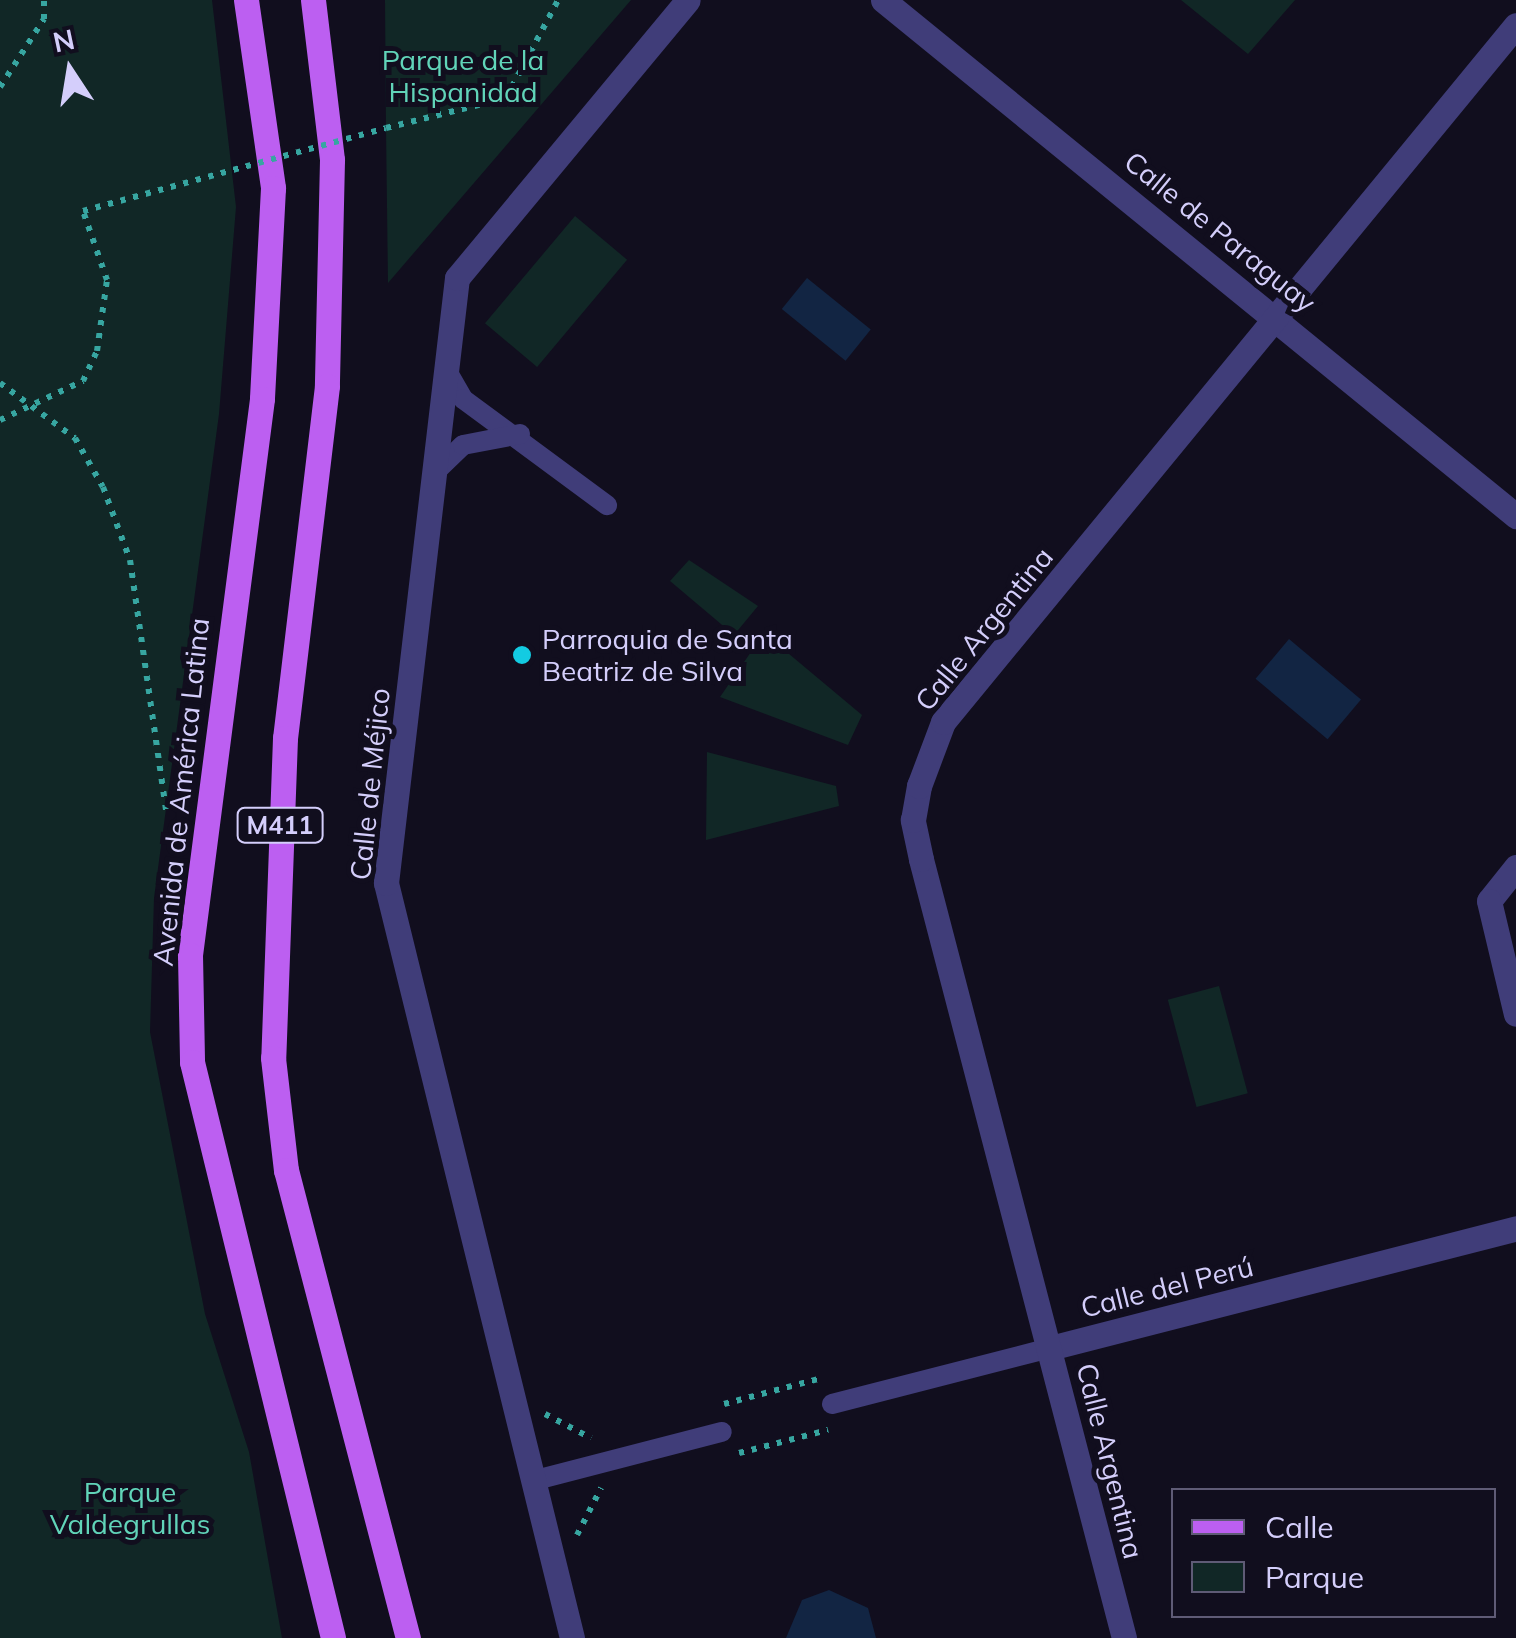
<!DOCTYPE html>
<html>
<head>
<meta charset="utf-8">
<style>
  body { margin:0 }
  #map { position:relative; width:1516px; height:1638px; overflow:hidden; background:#110e1e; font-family:Mulish,sans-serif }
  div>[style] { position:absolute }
  .green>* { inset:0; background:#112726; transform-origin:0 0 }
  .water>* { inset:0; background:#122543; transform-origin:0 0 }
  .path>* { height:6px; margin-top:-3px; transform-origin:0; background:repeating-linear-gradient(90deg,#37a6a1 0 5px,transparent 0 13px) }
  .lane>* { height:20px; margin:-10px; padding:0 10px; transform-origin:10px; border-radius:10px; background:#403d79 }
  .street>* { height:25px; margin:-12.5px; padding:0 12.5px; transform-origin:12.5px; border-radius:12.5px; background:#403d79 }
  .primary>* { height:25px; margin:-12.5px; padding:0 12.5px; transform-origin:12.5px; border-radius:12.5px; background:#bc5ff1 }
  .path-bridge>* { height:6px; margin-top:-3px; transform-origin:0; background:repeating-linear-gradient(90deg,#37a6a1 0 5px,transparent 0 13px) }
  .dots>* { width:28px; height:28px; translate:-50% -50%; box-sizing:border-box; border:5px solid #110e1e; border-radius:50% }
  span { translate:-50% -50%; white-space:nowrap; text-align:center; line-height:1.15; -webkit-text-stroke:10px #110e1e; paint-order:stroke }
  .shield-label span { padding:2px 8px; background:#110e1e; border:2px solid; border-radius:8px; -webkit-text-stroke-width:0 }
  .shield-label { font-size:25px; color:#d4cefb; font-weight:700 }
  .park-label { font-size:28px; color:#61d4b9 }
  .street-label { font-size:28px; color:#d4cefb }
  .poi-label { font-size:28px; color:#d4cefb }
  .left { translate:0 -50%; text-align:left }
  .legend { position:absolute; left:1171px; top:1488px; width:325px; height:130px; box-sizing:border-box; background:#110e1e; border:2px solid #5f5b76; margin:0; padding:12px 18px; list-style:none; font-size:30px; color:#d4cefb }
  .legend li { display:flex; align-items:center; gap:20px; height:50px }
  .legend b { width:50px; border:2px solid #5f5b76 }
  .north { position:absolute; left:20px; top:20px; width:100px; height:100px; -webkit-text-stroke:8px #110e1e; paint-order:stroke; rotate:348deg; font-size:28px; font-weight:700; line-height:40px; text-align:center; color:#d4cefb }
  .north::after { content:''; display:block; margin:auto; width:35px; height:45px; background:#d4cefb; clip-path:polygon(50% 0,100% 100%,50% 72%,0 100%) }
</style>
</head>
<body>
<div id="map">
  <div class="green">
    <div style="clip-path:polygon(0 0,212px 0,236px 207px,219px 414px,154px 898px,150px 1032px,205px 1314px,249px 1452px,282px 1638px,0 1638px)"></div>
    <div style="clip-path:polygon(385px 0,631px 0,388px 283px,386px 128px)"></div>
    <div style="clip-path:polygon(1181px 0,1295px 0,1248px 54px)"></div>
    <div style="left:575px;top:216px;width:68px;height:140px;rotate:40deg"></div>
    <div style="clip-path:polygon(689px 560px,758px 606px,734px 635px,670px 581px)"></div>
    <div style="clip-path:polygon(764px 633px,862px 715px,848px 745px,720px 697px)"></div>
    <div style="clip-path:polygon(707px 752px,836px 786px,839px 806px,706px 840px)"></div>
    <div style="left:1219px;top:986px;width:111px;height:53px;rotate:75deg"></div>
  </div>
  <div class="water">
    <div style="left:807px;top:278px;width:82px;height:40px;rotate:39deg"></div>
    <div style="left:1289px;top:639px;width:94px;height:52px;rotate:40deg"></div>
    <div style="clip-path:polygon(829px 1590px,868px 1608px,876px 1638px,786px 1638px,802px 1600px)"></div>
  </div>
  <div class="path">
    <div style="left:0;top:87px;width:81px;rotate:-57.1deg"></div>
    <div style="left:44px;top:19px;width:19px;rotate:-90deg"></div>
    <div style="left:386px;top:128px;width:124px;rotate:-14deg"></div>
    <div style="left:506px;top:98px;width:111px;rotate:-62deg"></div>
    <div style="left:0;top:383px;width:93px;rotate:36.3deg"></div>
    <div style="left:75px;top:438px;width:56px;rotate:60.3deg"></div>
    <div style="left:103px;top:487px;width:78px;rotate:69.7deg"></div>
    <div style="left:130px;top:560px;width:254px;rotate:81.8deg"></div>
    <div style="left:0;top:420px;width:92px;rotate:-25.2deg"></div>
    <div style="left:83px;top:381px;width:33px;rotate:-65deg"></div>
    <div style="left:97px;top:351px;width:72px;rotate:-82deg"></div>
    <div style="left:107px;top:280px;width:73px;rotate:-109.2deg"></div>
    <div style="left:724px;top:1404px;width:97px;rotate:-14.9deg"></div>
    <div style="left:545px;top:1414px;width:52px;rotate:27.6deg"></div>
    <div style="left:739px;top:1453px;width:92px;rotate:-14.5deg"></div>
    <div style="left:577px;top:1535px;width:53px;rotate:-62.9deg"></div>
  </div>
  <div class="lane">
    <div style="left:447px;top:371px;width:32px;rotate:60deg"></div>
    <div style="left:463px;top:399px;width:179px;rotate:36.4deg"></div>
    <div style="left:434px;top:473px;width:40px;rotate:-44deg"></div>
    <div style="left:463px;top:445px;width:58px;rotate:-10.9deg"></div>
    <div style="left:832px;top:1404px;width:225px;rotate:-14.4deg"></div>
    <div style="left:532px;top:1481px;width:196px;rotate:-14.5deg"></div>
  </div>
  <div class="street">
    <div style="left:883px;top:0;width:817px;rotate:39.19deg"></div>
    <div style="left:1516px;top:867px;width:43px;rotate:128.5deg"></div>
    <div style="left:1489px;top:901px;width:116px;rotate:76.6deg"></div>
    <div style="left:1050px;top:1348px;width:481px;rotate:-14.4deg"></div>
    <div style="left:572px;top:1638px;width:778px;rotate:-103.84deg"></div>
    <div style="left:386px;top:883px;width:609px;rotate:-83.31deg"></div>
    <div style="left:457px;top:278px;width:361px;rotate:-50.3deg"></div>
    <div style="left:1124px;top:1638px;width:805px;rotate:-104.61deg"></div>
    <div style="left:921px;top:859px;width:40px;rotate:-102deg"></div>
    <div style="left:913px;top:820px;width:35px;rotate:-80deg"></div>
    <div style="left:919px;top:786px;width:68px;rotate:-69.4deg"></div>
    <div style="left:943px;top:722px;width:902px;rotate:-50.58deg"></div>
  </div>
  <div class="primary">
    <div style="left:246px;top:0;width:190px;rotate:81.8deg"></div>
    <div style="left:273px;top:188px;width:211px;rotate:93deg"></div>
    <div style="left:262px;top:399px;width:561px;rotate:97.38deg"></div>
    <div style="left:190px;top:955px;width:107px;rotate:88.9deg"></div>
    <div style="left:192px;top:1062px;width:593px;rotate:76.24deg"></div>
    <div style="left:313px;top:0;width:161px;rotate:83.2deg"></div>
    <div style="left:332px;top:160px;width:226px;rotate:91.3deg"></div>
    <div style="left:327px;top:386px;width:354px;rotate:96.8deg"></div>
    <div style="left:285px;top:738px;width:320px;rotate:92.1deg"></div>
    <div style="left:273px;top:1058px;width:113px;rotate:83.4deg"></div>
    <div style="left:286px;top:1170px;width:484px;rotate:75.4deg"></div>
  </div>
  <div class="path-bridge">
    <div style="left:83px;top:211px;width:314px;rotate:-15.3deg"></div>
  </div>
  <div class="dots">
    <div style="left:522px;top:655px;background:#13cbe2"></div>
  </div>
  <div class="shield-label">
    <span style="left:280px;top:825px">M411</span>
  </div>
  <div class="park-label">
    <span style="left:463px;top:76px">Parque de la<br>Hispanidad</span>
    <span style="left:130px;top:1508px">Parque<br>Valdegrullas</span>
  </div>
  <div class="street-label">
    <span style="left:1220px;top:232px;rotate:39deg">Calle de Paraguay</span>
    <span style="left:984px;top:629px;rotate:-51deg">Calle Argentina</span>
    <span style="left:370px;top:784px;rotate:-84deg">Calle de Méjico</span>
    <span style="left:181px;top:792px;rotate:-84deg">Avenida de América Latina</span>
    <span style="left:1167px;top:1287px;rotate:-14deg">Calle del Perú</span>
    <span style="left:1110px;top:1461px;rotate:76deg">Calle Argentina</span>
  </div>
  <div class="poi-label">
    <span class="left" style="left:542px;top:655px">Parroquia de Santa<br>Beatriz de Silva</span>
  </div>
  <ul class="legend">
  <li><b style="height:12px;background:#bc5ff1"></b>Calle</li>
  <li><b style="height:28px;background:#112726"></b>Parque</li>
  </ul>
  <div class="north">N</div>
</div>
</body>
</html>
